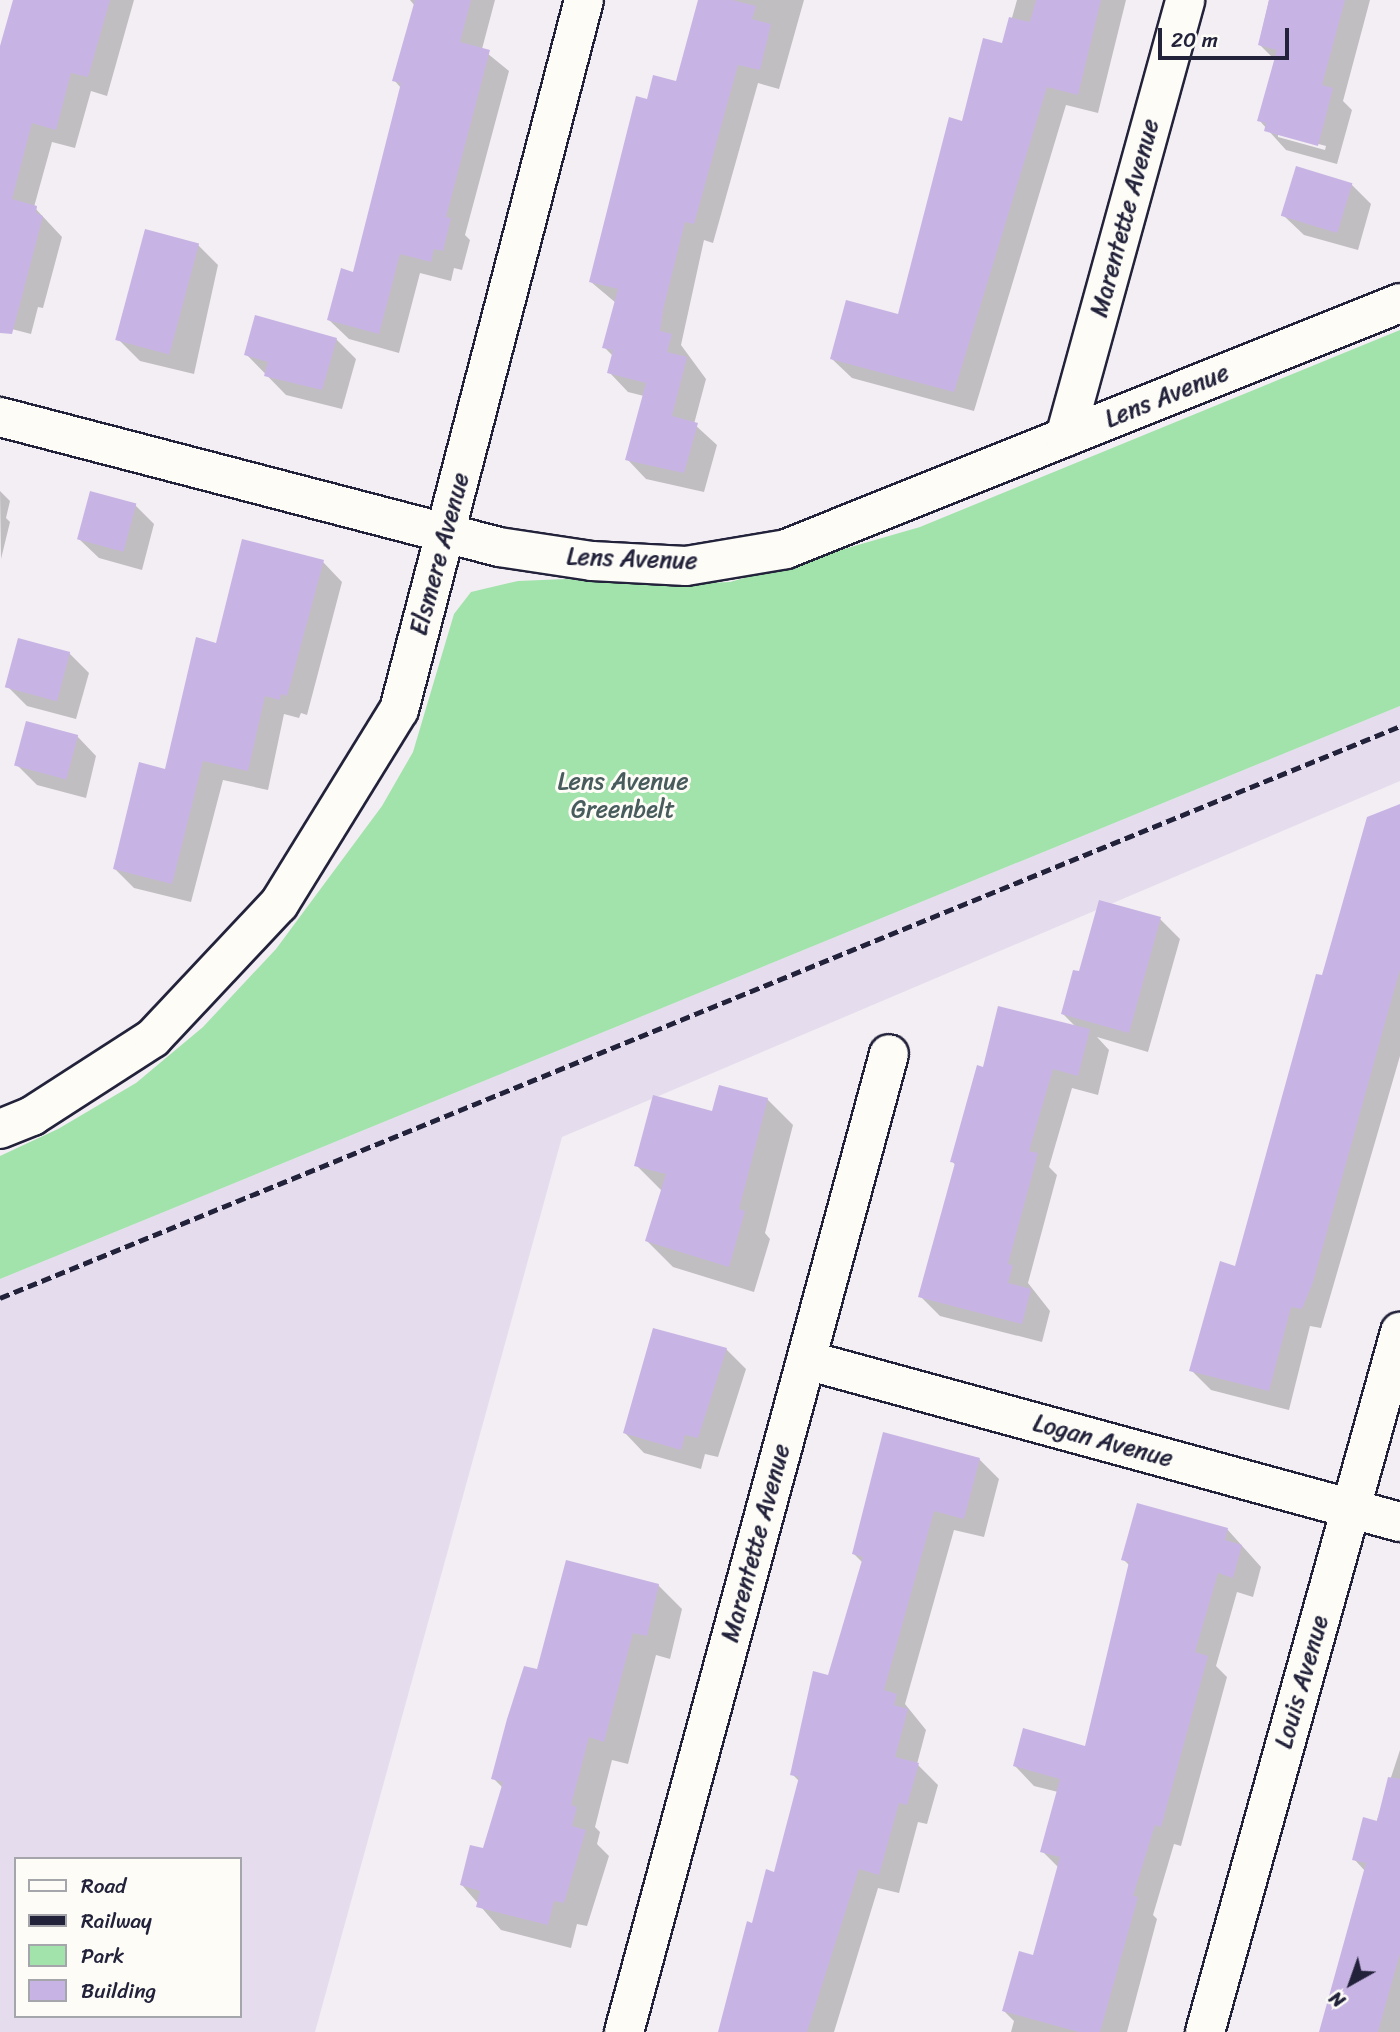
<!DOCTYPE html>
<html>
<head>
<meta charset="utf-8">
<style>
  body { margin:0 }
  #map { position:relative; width:1400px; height:2032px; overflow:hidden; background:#f2eef3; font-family:Sriracha,sans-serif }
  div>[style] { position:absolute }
  .built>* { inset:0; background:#e5ddee }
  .green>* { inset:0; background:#a2e2ab }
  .shadow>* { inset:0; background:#0003 }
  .building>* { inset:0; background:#c8b4e4; transform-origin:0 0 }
  .roads { filter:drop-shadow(2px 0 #22223b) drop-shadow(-2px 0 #22223b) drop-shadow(0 2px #22223b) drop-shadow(0 -2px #22223b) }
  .street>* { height:38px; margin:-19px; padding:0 19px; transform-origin:19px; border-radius:19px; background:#fdfcf7 }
  .rail>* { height:5px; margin-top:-2.5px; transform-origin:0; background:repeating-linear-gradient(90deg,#22223b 0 10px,transparent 0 15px) }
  span { translate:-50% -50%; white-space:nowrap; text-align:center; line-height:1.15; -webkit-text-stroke:6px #fdfcf7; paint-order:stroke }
  .street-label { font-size:24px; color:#22223b }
  .park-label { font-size:24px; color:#485c5d }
  .legend { position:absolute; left:14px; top:1857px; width:228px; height:161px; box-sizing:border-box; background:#fdfcf7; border:2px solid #a5a5ac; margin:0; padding:9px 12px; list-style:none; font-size:21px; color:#22223b }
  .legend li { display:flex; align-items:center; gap:14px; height:35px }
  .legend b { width:35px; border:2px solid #a5a5ac }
  .north { position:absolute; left:1316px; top:1948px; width:70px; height:70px; -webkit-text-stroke:5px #fdfcf7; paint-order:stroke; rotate:220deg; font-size:19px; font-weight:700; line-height:28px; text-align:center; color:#22223b }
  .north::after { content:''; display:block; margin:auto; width:24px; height:32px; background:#22223b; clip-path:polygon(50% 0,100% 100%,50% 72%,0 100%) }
  .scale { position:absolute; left:1158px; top:28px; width:131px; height:32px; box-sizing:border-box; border:4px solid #22223b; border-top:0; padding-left:9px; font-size:21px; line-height:24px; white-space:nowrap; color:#22223b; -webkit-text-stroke:5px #fdfcf7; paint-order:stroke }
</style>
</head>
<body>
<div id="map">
  <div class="built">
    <div style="clip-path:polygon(evenodd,1400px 706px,1400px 781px,562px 1137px,315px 2032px,0 2032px,0 1279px,1400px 706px,16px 1859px,240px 1859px,240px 2016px,16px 2016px,16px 1859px)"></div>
  </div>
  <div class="green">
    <div style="clip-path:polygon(1400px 330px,1400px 706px,0 1279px,0 1156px,58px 1129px,136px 1083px,203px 1027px,276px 949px,382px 806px,413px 752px,454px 614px,471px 592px,518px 581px,566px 579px,658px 585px,730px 582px,920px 527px)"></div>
  </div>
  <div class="shadow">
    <div style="clip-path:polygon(15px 0,134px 0,107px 96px,91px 91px,75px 148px,52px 142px,34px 207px,62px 237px,43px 308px,38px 307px,31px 334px,0 326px,0 52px)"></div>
    <div style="clip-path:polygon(410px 0,495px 0,482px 49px,509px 71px,465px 235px,470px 240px,462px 270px,454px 268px,451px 281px,420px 273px,399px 353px,349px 339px,329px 320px,354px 274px,401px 88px,394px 80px,415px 6px)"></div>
    <div style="clip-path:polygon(699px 0,804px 0,779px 89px,758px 83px,713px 243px,704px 240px,681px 345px,706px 379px,694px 424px,717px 445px,704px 492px,646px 479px,627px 459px,644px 396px,628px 392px,609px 372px,613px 356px,604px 347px,616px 303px,591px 282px,648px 101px,678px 83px)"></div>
    <div style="clip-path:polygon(1017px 0,1126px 0,1098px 113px,1066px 105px,974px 411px,852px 378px,832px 359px,899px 316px,964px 123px,1004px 46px)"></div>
    <div style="clip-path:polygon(evenodd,1269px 0,1370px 0,1343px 101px,1352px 110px,1337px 164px,1286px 150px,1259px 120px,1276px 61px,1259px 44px,1269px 0,1278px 133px,1326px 146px,1325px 150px,1278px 137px,1278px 133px)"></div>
    <div style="clip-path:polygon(1351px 184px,1371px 204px,1358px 250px,1304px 235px,1284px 216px)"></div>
    <div style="clip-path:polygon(198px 245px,218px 265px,194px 374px,140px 361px,120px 341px)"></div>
    <div style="clip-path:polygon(336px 339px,356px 359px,342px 409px,286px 395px,246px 354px)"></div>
    <div style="clip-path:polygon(0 491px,10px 501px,6px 518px,10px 522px,1px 559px)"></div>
    <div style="clip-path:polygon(135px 505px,154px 524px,142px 570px,99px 558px,79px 539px)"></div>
    <div style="clip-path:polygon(323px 562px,342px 582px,307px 715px,301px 713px,299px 718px,284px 714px,268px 790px,223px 780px,191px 902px,134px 888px,114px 868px,167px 771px,217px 645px)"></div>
    <div style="clip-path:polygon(69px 653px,89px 673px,76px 719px,27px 706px,7px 686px)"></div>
    <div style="clip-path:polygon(77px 736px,96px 756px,86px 798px,37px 785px,17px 765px)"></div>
    <div style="clip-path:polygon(1400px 810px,1400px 1056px,1321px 1328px,1310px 1326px,1289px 1410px,1211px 1390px,1191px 1370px,1236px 1268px,1323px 978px)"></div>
    <div style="clip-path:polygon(1160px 919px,1180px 939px,1148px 1052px,1097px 1037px,1109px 1050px,1098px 1095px,1072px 1088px,1049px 1167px,1057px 1175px,1028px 1283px,1050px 1311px,1042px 1342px,940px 1316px,920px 1296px,956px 1166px,952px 1161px,984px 1069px,1076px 1027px,1063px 1014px,1081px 974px)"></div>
    <div style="clip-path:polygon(767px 1099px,793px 1125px,765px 1233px,770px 1239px,754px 1292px,673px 1267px,647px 1241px,662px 1191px,636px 1165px,714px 1113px)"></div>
    <div style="clip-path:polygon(726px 1349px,746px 1369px,718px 1457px,705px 1454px,701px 1469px,644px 1453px,625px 1433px)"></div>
    <div style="clip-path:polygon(979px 1459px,999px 1479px,984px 1537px,954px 1530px,905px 1704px,926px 1730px,917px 1764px,938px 1785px,927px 1824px,918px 1822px,899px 1893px,878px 1888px,834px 2032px,720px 2032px,753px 1925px,775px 1874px,800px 1782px,792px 1774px,829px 1677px,863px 1563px,854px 1554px)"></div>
    <div style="clip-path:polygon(1227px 1529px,1261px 1567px,1253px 1597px,1237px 1592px,1216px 1666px,1227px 1677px,1181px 1846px,1174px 1844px,1153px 1915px,1157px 1919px,1127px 2032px,1011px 2032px,1014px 2021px,1004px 2011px,1034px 1957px,1059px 1868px,1042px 1851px,1058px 1792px,1034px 1786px,1015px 1766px,1086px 1748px,1130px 1566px,1123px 1559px)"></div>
    <div style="clip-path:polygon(658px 1585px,682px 1609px,670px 1659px,656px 1655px,628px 1764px,612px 1760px,595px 1827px,600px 1832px,597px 1844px,609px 1856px,587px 1926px,577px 1924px,571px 1948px,501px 1930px,462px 1885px,484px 1851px,503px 1788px,493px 1778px,539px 1672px)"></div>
    <div style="clip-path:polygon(1400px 1750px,1400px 2032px,1321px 2032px,1365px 1871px,1354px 1859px,1376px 1823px)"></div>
  </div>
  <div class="building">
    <div style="clip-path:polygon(13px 0,110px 0,88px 77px,71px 73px,56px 130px,32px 123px,12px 199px,37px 206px,36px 213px,43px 216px,12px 334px,0 333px,0 46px)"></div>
    <div style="clip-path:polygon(415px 0,471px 0,460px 42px,490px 50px,446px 217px,451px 218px,443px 251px,434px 249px,431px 262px,400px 254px,379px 334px,327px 320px,341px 268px,353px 272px,401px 83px,392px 81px)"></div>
    <div style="clip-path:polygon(698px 0,732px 0,756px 6px,752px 19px,771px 24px,760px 70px,738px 65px,694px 224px,685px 222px,663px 310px,660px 331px,672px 334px,667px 352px,687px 357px,672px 416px,698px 423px,684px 473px,625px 460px,646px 383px,607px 373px,613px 350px,602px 348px,618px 289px,589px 282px,636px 96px,647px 99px,653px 75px,676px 81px)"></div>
    <div style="clip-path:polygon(1036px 0,1101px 0,1078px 95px,1047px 87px,954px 392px,830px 359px,846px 300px,898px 314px,949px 117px,962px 121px,983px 38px,1002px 43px,1009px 17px,1030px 22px)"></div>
    <div style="clip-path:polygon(1269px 0,1345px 0,1322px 85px,1333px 88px,1318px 146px,1264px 131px,1266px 123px,1257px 121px,1277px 50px,1258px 45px)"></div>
    <div style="left:1296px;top:166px;width:59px;height:52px;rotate:17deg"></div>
    <div style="left:145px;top:229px;width:56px;height:115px;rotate:15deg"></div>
    <div style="clip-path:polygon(255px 315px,337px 338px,322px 390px,264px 376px,268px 362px,244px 355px)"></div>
    <div style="left:90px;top:491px;width:48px;height:50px;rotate:15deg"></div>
    <div style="clip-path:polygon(242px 539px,324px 560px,287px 696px,281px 694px,280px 700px,265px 696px,248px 771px,203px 761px,172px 884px,113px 869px,139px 762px,165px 769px,196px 637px,216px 643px)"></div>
    <div style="left:18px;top:638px;width:54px;height:51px;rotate:15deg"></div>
    <div style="left:26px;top:721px;width:54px;height:46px;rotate:15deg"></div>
    <div style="clip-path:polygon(1400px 804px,1400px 969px,1313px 1282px,1302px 1309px,1291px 1307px,1269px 1391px,1189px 1371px,1220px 1261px,1235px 1266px,1316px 974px,1322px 975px,1367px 817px)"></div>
    <div style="clip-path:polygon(1099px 900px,1161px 917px,1129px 1033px,1061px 1014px,1073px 970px,1079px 971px)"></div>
    <div style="clip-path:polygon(998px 1006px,1090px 1029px,1078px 1076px,1053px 1069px,1029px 1151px,1038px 1153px,1008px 1264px,1013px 1265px,1008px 1283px,1031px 1289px,1022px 1324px,918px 1297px,955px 1163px,950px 1162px,977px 1065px,983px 1067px)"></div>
    <div style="clip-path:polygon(719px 1085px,768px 1098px,739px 1209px,745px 1211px,729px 1267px,645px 1241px,666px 1174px,634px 1166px,653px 1095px,712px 1111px)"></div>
    <div style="clip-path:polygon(653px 1328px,727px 1348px,698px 1438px,685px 1435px,681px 1450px,623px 1433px)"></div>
    <div style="clip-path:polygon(883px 1432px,980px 1458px,964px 1519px,934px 1511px,884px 1690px,897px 1694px,894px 1705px,908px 1709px,895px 1757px,919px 1763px,907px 1805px,899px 1803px,879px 1875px,859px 1869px,807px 2032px,718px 2032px,747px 1921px,752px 1923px,766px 1869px,774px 1872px,799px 1777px,790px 1775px,813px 1671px,828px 1675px,863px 1557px,852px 1554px)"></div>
    <div style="clip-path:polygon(1137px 1503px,1228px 1528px,1225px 1540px,1242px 1545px,1233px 1578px,1218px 1573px,1195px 1652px,1208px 1656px,1161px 1827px,1155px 1825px,1133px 1896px,1138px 1897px,1100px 2032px,1079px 2032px,1002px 2011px,1019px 1951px,1033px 1955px,1060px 1857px,1040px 1852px,1060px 1779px,1013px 1766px,1023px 1728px,1085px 1746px,1129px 1562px,1121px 1560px)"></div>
    <div style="clip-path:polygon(566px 1560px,659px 1584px,647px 1636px,633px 1633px,604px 1742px,589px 1737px,571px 1805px,577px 1807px,572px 1826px,586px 1830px,564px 1903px,554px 1901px,548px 1925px,476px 1907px,480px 1891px,460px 1885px,470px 1845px,483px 1848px,503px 1782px,491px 1779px,507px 1719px,524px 1666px,537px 1669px)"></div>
    <div style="clip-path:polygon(1388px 1777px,1400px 1779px,1400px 1953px,1378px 2032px,1319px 2032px,1366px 1863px,1352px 1860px,1363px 1817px,1377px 1821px)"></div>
  </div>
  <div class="roads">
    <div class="street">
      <div style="left:0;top:417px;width:516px;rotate:14.6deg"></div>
      <div style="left:499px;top:547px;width:94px;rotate:8.6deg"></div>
      <div style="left:592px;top:561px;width:94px;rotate:3deg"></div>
      <div style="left:686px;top:566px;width:101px;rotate:-9.6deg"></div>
      <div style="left:786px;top:549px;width:661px;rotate:-21.83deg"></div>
      <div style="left:1065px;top:437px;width:453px;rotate:-74.6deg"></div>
      <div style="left:0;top:1129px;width:35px;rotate:-22deg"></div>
      <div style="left:32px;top:1116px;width:144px;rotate:-32.8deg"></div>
      <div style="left:153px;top:1038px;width:184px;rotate:-46.8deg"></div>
      <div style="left:279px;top:904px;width:228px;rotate:-58.3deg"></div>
      <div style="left:399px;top:710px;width:734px;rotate:-75.4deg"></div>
      <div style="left:806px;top:1360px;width:616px;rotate:15.26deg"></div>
      <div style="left:624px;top:2032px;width:1013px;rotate:-74.84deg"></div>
      <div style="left:1205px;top:2032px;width:727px;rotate:-74.43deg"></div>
    </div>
  </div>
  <div class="rail">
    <div style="left:0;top:1298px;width:1512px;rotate:-22.22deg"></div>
  </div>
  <div class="street-label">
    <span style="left:1125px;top:218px;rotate:-75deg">Marentette Avenue</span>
    <span style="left:1167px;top:396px;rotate:-22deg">Lens Avenue</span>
    <span style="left:440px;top:554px;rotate:-75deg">Elsmere Avenue</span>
    <span style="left:632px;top:559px;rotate:2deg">Lens Avenue</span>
    <span style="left:1103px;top:1441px;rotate:15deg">Logan Avenue</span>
    <span style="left:756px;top:1543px;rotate:-75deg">Marentette Avenue</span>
    <span style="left:1302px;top:1682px;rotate:-74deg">Louis Avenue</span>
  </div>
  <div class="park-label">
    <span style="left:623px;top:796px">Lens Avenue<br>Greenbelt</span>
  </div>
  <ul class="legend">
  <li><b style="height:9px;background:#fdfcf7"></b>Road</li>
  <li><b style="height:9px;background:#22223b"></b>Railway</li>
  <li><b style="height:19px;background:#a2e2ab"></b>Park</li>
  <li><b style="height:19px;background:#c8b4e4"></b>Building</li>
  </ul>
  <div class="north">N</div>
  <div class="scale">20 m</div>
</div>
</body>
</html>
